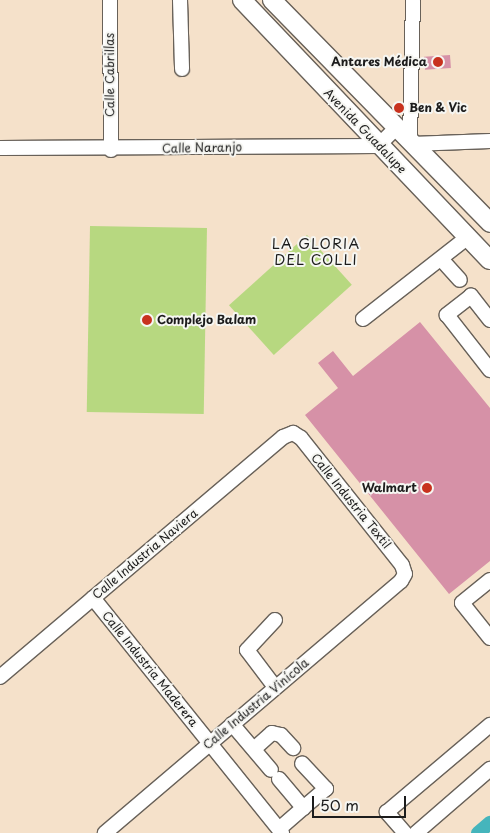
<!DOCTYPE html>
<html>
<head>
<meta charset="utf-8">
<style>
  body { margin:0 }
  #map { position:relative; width:490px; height:833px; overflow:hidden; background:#f5e1ca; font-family:"Playpen Sans",sans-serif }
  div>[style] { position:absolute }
  .green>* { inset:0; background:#b7d880; transform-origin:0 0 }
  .canal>* { height:14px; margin:-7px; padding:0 7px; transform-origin:7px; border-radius:7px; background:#45b5bc }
  .building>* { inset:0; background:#d691a7; transform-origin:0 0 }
  .roads { filter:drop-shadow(1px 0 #686159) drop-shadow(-1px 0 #686159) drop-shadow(0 1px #686159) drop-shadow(0 -1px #686159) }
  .minor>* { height:14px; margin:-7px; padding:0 7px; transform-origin:7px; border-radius:7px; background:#fff }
  .major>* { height:18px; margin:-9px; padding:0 9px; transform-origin:9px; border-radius:9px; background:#fff }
  .dots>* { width:14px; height:14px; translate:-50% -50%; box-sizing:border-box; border:2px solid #f6f6f2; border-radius:50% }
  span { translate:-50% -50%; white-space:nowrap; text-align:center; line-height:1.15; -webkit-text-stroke:4px #f6f6f2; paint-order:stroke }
  .poi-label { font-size:12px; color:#1c1c1c; font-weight:700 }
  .right { translate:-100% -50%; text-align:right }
  .left { translate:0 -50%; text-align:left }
  .street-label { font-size:12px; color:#1c1c1c }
  .neighbourhood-label { font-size:14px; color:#1c1c1c; letter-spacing:1px }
  .scale { position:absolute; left:312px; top:796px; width:94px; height:22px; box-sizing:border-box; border:2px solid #1c1c1c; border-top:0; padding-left:6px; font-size:15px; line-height:18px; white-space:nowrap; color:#1c1c1c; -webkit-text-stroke:4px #f6f6f2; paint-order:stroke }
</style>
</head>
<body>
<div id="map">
  <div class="green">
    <div style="left:90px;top:226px;width:117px;height:186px;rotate:1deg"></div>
    <div style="left:307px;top:235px;width:67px;height:105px;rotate:48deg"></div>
  </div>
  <div class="canal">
    <div style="left:478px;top:833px;width:16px;rotate:-40deg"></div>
  </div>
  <div class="building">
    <div style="left:450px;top:55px;width:13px;height:26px;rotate:86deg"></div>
    <div style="clip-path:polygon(420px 322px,490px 408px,490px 561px,449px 594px,305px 415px,338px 388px,318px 363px,333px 351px,353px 376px)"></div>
  </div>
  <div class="roads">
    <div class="minor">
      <div style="left:110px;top:0;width:150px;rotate:89.6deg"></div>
      <div style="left:180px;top:0;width:69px;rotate:88.3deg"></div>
      <div style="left:410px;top:141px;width:141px;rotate:-88.8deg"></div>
      <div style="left:412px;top:144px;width:78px;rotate:-2.2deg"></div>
      <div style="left:0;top:148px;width:378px;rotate:-0.3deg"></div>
      <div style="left:378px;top:146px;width:27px;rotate:-45deg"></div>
      <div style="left:441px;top:259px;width:28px;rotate:48deg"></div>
      <div style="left:363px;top:319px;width:133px;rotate:-38deg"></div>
      <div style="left:490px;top:320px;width:31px;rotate:-128deg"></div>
      <div style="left:471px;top:296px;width:31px;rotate:142deg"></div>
      <div style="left:447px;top:315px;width:70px;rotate:52deg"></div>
      <div style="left:490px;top:580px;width:36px;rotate:141deg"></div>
      <div style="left:462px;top:603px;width:45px;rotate:51.3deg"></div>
      <div style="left:93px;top:598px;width:302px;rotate:51.2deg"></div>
      <div style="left:275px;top:620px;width:41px;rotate:133deg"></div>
      <div style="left:247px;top:650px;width:46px;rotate:52.9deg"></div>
      <div style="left:0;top:677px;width:371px;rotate:-40.3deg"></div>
      <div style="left:283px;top:437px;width:11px;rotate:-22deg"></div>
      <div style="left:293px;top:433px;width:9px;rotate:32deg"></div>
      <div style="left:301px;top:438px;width:162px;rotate:51.5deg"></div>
      <div style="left:402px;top:565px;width:9px;rotate:72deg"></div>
      <div style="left:405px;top:574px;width:8px;rotate:120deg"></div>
      <div style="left:401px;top:581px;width:389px;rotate:139.6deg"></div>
      <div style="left:232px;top:724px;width:60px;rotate:49.7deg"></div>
      <div style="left:254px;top:749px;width:24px;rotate:-42deg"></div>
      <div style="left:272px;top:733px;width:9px;rotate:13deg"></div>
      <div style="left:281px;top:735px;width:18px;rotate:47deg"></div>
      <div style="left:279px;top:779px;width:38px;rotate:50deg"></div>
      <div style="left:303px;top:808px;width:30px;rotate:-40deg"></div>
      <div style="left:326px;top:789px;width:35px;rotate:-133deg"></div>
      <div style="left:279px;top:829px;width:32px;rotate:-41deg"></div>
      <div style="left:405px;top:833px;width:28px;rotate:-131deg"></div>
      <div style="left:387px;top:812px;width:135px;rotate:-40.2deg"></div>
      <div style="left:416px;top:833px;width:98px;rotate:-40.9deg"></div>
    </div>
    <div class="major">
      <div style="left:242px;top:0;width:359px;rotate:46.4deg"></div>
      <div style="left:272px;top:0;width:312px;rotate:45.6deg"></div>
    </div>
  </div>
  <div class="dots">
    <div style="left:438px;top:62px;background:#c8321e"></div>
    <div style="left:399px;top:108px;background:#c8321e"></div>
    <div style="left:147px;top:320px;background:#c8321e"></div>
    <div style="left:427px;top:488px;background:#c8321e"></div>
  </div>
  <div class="poi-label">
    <span class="right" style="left:427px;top:62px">Antares Médica</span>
    <span class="left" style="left:409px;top:108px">Ben &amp; Vic</span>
    <span class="left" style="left:157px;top:320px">Complejo Balam</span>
    <span class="right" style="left:417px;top:488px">Walmart</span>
  </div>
  <div class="street-label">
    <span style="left:110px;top:75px;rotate:-90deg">Calle Cabrillas</span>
    <span style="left:365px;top:131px;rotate:46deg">Avenida Guadalupe</span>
    <span style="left:202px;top:148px;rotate:-1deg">Calle Naranjo</span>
    <span style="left:351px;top:501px;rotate:51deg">Calle Industria Textil</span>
    <span style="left:145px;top:554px;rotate:-40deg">Calle Industria Naviera</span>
    <span style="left:150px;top:669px;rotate:51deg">Calle Industria Maderera</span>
    <span style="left:256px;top:704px;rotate:-40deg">Calle Industria Vinícola</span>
  </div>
  <div class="neighbourhood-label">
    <span style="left:316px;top:252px">LA GLORIA<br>DEL COLLI</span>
  </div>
  <div class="scale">50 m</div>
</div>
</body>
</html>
